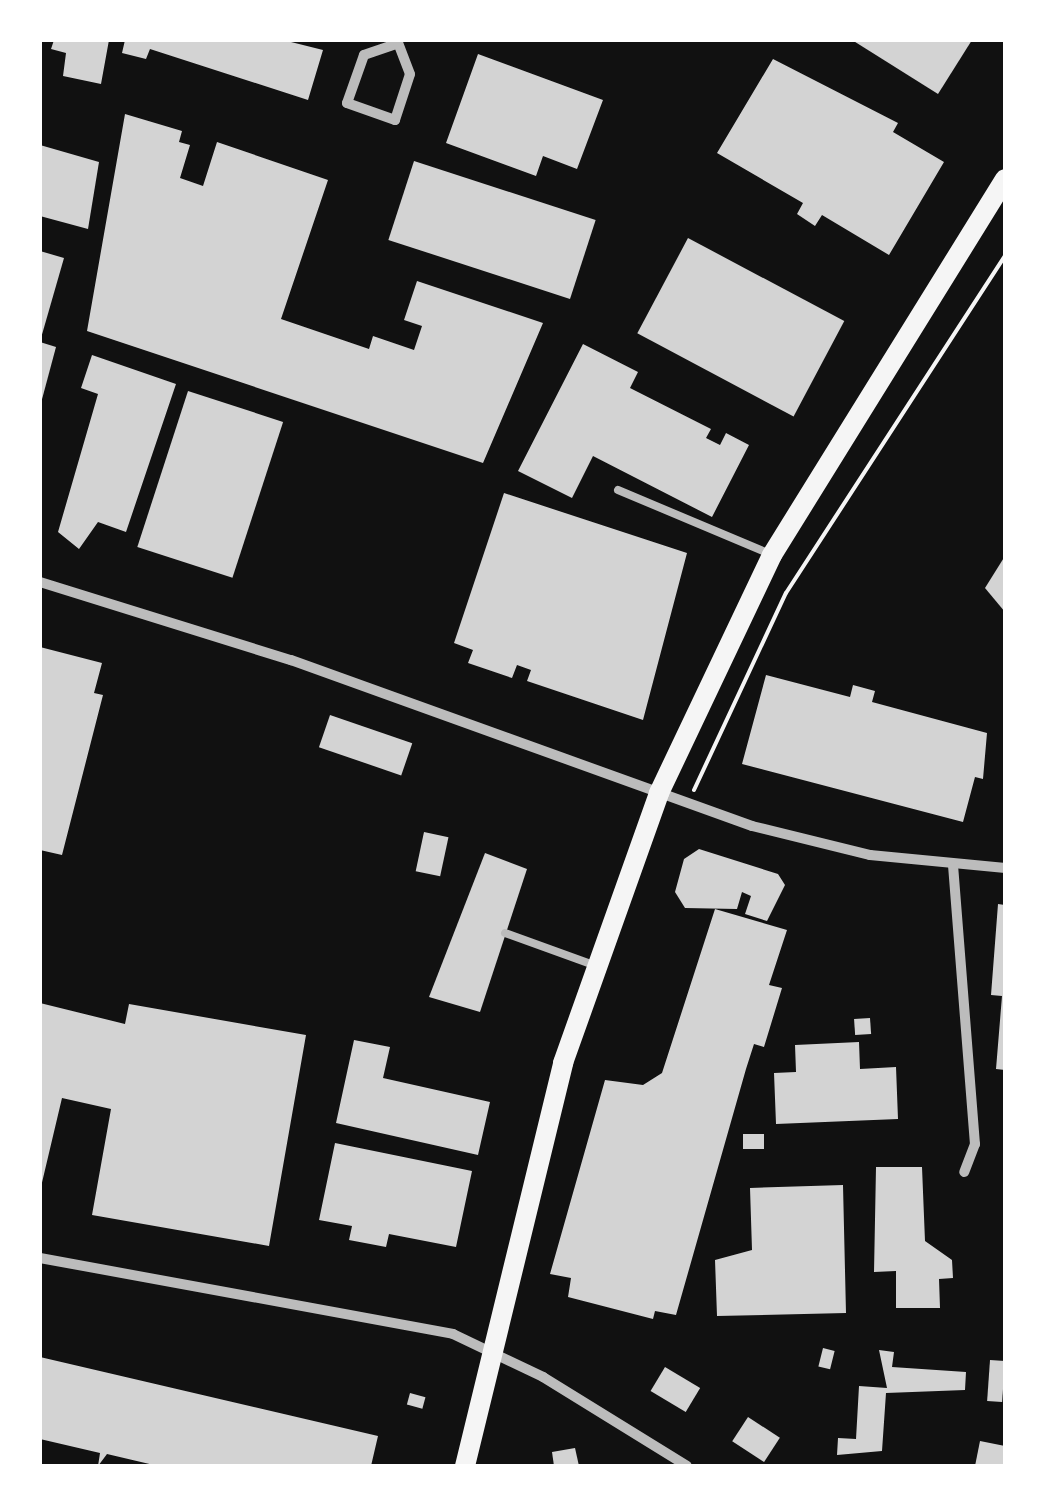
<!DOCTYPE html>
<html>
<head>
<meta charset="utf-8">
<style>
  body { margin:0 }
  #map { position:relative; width:1045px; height:1506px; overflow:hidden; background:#111; font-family:"Archivo Narrow",sans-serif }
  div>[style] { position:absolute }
  .building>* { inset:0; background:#d3d3d3; transform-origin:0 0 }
  .path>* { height:4px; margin:-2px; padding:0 2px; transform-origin:2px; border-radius:2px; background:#f5f5f5 }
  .service>* { height:8px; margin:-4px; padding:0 4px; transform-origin:4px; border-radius:4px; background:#bcbcbc }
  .minor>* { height:10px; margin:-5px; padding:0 5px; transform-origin:5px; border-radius:5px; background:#bcbcbc }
  .secondary>* { height:20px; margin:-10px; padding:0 10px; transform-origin:10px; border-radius:10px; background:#f5f5f5 }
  span { translate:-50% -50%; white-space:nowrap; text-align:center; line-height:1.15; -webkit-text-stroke:9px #fff; paint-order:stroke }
  .frame { position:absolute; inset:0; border:42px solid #fff; pointer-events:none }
</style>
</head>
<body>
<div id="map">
  <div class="building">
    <div style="clip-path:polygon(54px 40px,109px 40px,101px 84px,63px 76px,66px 53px,51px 49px)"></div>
    <div style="clip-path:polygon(125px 40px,283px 40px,323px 50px,308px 100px,150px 49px,146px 59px,122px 53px)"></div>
    <div style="clip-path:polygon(852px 40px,972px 40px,938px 94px)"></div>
    <div style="clip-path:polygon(478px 54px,603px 100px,577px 169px,543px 156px,536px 176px,446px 143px)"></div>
    <div style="clip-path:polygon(773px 59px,898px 123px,893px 132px,944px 162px,889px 255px,822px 215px,815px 226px,797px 214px,803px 203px,717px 153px)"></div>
    <div style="clip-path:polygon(125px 114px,182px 131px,179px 142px,190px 145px,180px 178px,203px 186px,217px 142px,328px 180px,281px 319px,369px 349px,373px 336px,414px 350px,422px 326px,404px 320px,417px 281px,543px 323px,483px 463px,87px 331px)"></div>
    <div style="clip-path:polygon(40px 145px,99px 162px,88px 229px,40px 216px)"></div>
    <div style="left:414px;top:161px;width:191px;height:83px;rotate:18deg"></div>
    <div style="left:688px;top:238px;width:177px;height:108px;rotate:28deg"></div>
    <div style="clip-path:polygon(40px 251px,64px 258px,41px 338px,40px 338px)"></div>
    <div style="clip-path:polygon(40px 342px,56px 347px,41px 403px,40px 403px)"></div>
    <div style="clip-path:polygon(583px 344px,638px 372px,630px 388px,711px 429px,706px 438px,720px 445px,726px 433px,749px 445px,712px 517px,593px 456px,572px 498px,518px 471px)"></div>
    <div style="clip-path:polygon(92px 355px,176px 384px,126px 532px,98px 522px,79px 549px,58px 532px,98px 394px,81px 388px)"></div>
    <div style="left:188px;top:391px;width:100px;height:164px;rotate:18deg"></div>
    <div style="clip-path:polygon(504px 493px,687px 553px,643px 720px,527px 681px,531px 670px,517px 665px,512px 678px,468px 663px,473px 650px,454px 643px)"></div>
    <div style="clip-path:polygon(1005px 556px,1005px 612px,985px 588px)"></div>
    <div style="clip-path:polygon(40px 647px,102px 663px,94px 693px,103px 695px,62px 855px,40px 850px)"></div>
    <div style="clip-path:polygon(766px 675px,850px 697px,853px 685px,875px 691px,872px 702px,987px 733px,983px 779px,975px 777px,963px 822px,742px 764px)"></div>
    <div style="left:330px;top:715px;width:87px;height:34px;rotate:19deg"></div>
    <div style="left:424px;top:832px;width:25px;height:40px;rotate:12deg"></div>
    <div style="clip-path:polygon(699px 849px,778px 874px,785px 885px,767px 921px,745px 914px,751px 896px,742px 892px,737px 909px,685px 908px,675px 892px,684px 859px)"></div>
    <div style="clip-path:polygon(485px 853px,527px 869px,480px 1012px,429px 997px)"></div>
    <div style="clip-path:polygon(998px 904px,1005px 905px,1005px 1070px,996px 1069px,1002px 996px,991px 995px)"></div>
    <div style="clip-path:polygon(715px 909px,787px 930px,769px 985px,782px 988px,764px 1047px,754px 1044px,746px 1069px,676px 1315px,655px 1311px,653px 1319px,568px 1297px,571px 1278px,550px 1274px,605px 1080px,643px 1085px,662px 1073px)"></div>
    <div style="clip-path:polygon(40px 1003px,125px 1024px,129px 1004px,306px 1035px,269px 1246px,92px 1215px,111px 1109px,62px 1098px,40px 1191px)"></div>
    <div style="left:870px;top:1018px;width:16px;height:16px;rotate:86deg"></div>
    <div style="clip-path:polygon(354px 1040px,390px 1047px,383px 1078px,490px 1102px,478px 1155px,336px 1123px)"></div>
    <div style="clip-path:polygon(859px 1042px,860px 1069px,896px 1067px,898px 1119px,776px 1124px,774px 1073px,796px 1072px,795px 1045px)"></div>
    <div style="left:743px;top:1134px;width:21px;height:15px"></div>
    <div style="clip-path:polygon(335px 1143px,472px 1171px,456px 1247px,389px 1234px,386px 1247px,349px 1240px,352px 1226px,319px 1220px)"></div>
    <div style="clip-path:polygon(876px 1167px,922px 1167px,925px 1241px,952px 1260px,953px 1278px,939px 1279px,940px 1308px,896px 1308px,896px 1271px,874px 1272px)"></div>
    <div style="clip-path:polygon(843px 1185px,846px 1313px,717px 1316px,715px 1260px,752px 1250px,750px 1188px)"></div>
    <div style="left:823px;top:1348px;width:12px;height:19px;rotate:14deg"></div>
    <div style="clip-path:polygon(879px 1350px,894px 1352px,892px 1367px,966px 1372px,965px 1390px,886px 1393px,882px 1451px,837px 1455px,838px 1438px,856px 1439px,859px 1386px,887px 1388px)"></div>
    <div style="clip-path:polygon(40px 1357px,378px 1436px,371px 1466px,158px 1466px,107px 1454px,98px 1466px,100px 1453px,40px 1439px)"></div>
    <div style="left:990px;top:1360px;width:15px;height:41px;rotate:4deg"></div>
    <div style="left:665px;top:1367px;width:41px;height:28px;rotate:31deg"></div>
    <div style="left:410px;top:1393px;width:16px;height:12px;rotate:15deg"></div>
    <div style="left:748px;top:1417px;width:38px;height:29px;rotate:33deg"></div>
    <div style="clip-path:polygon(980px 1441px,1005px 1446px,1005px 1466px,975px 1466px)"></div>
    <div style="clip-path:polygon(575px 1448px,579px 1466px,554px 1466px,552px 1452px)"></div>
  </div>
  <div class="path">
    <div style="left:694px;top:790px;width:217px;rotate:-65deg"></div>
    <div style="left:786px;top:593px;width:402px;rotate:-57deg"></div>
  </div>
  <div class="service">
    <div style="left:618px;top:490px;width:163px;rotate:22.8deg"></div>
    <div style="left:505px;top:933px;width:95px;rotate:19.8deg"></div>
  </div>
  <div class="minor">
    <div style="left:396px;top:44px;width:34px;rotate:161deg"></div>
    <div style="left:364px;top:55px;width:51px;rotate:109.5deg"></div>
    <div style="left:347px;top:103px;width:51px;rotate:19.5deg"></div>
    <div style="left:395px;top:120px;width:48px;rotate:-71.9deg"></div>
    <div style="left:410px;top:74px;width:36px;rotate:-111deg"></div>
    <div style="left:40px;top:582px;width:263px;rotate:17.3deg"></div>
    <div style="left:291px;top:660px;width:490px;rotate:19.8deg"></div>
    <div style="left:752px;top:826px;width:122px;rotate:13.8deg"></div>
    <div style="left:870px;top:855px;width:136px;rotate:5.5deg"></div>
    <div style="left:953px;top:865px;width:280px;rotate:85.5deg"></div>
    <div style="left:975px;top:1144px;width:30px;rotate:111deg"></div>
    <div style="left:40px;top:1258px;width:420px;rotate:10.4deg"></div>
    <div style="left:453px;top:1334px;width:100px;rotate:25.5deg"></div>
    <div style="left:543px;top:1377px;width:169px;rotate:31.7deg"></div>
  </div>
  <div class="secondary">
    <div style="left:465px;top:1466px;width:415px;rotate:-76.3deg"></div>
    <div style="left:563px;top:1063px;width:287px;rotate:-70.4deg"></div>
    <div style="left:659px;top:793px;width:263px;rotate:-64.6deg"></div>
    <div style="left:772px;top:555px;width:442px;rotate:-58.2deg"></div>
  </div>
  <div class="frame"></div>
</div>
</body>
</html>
